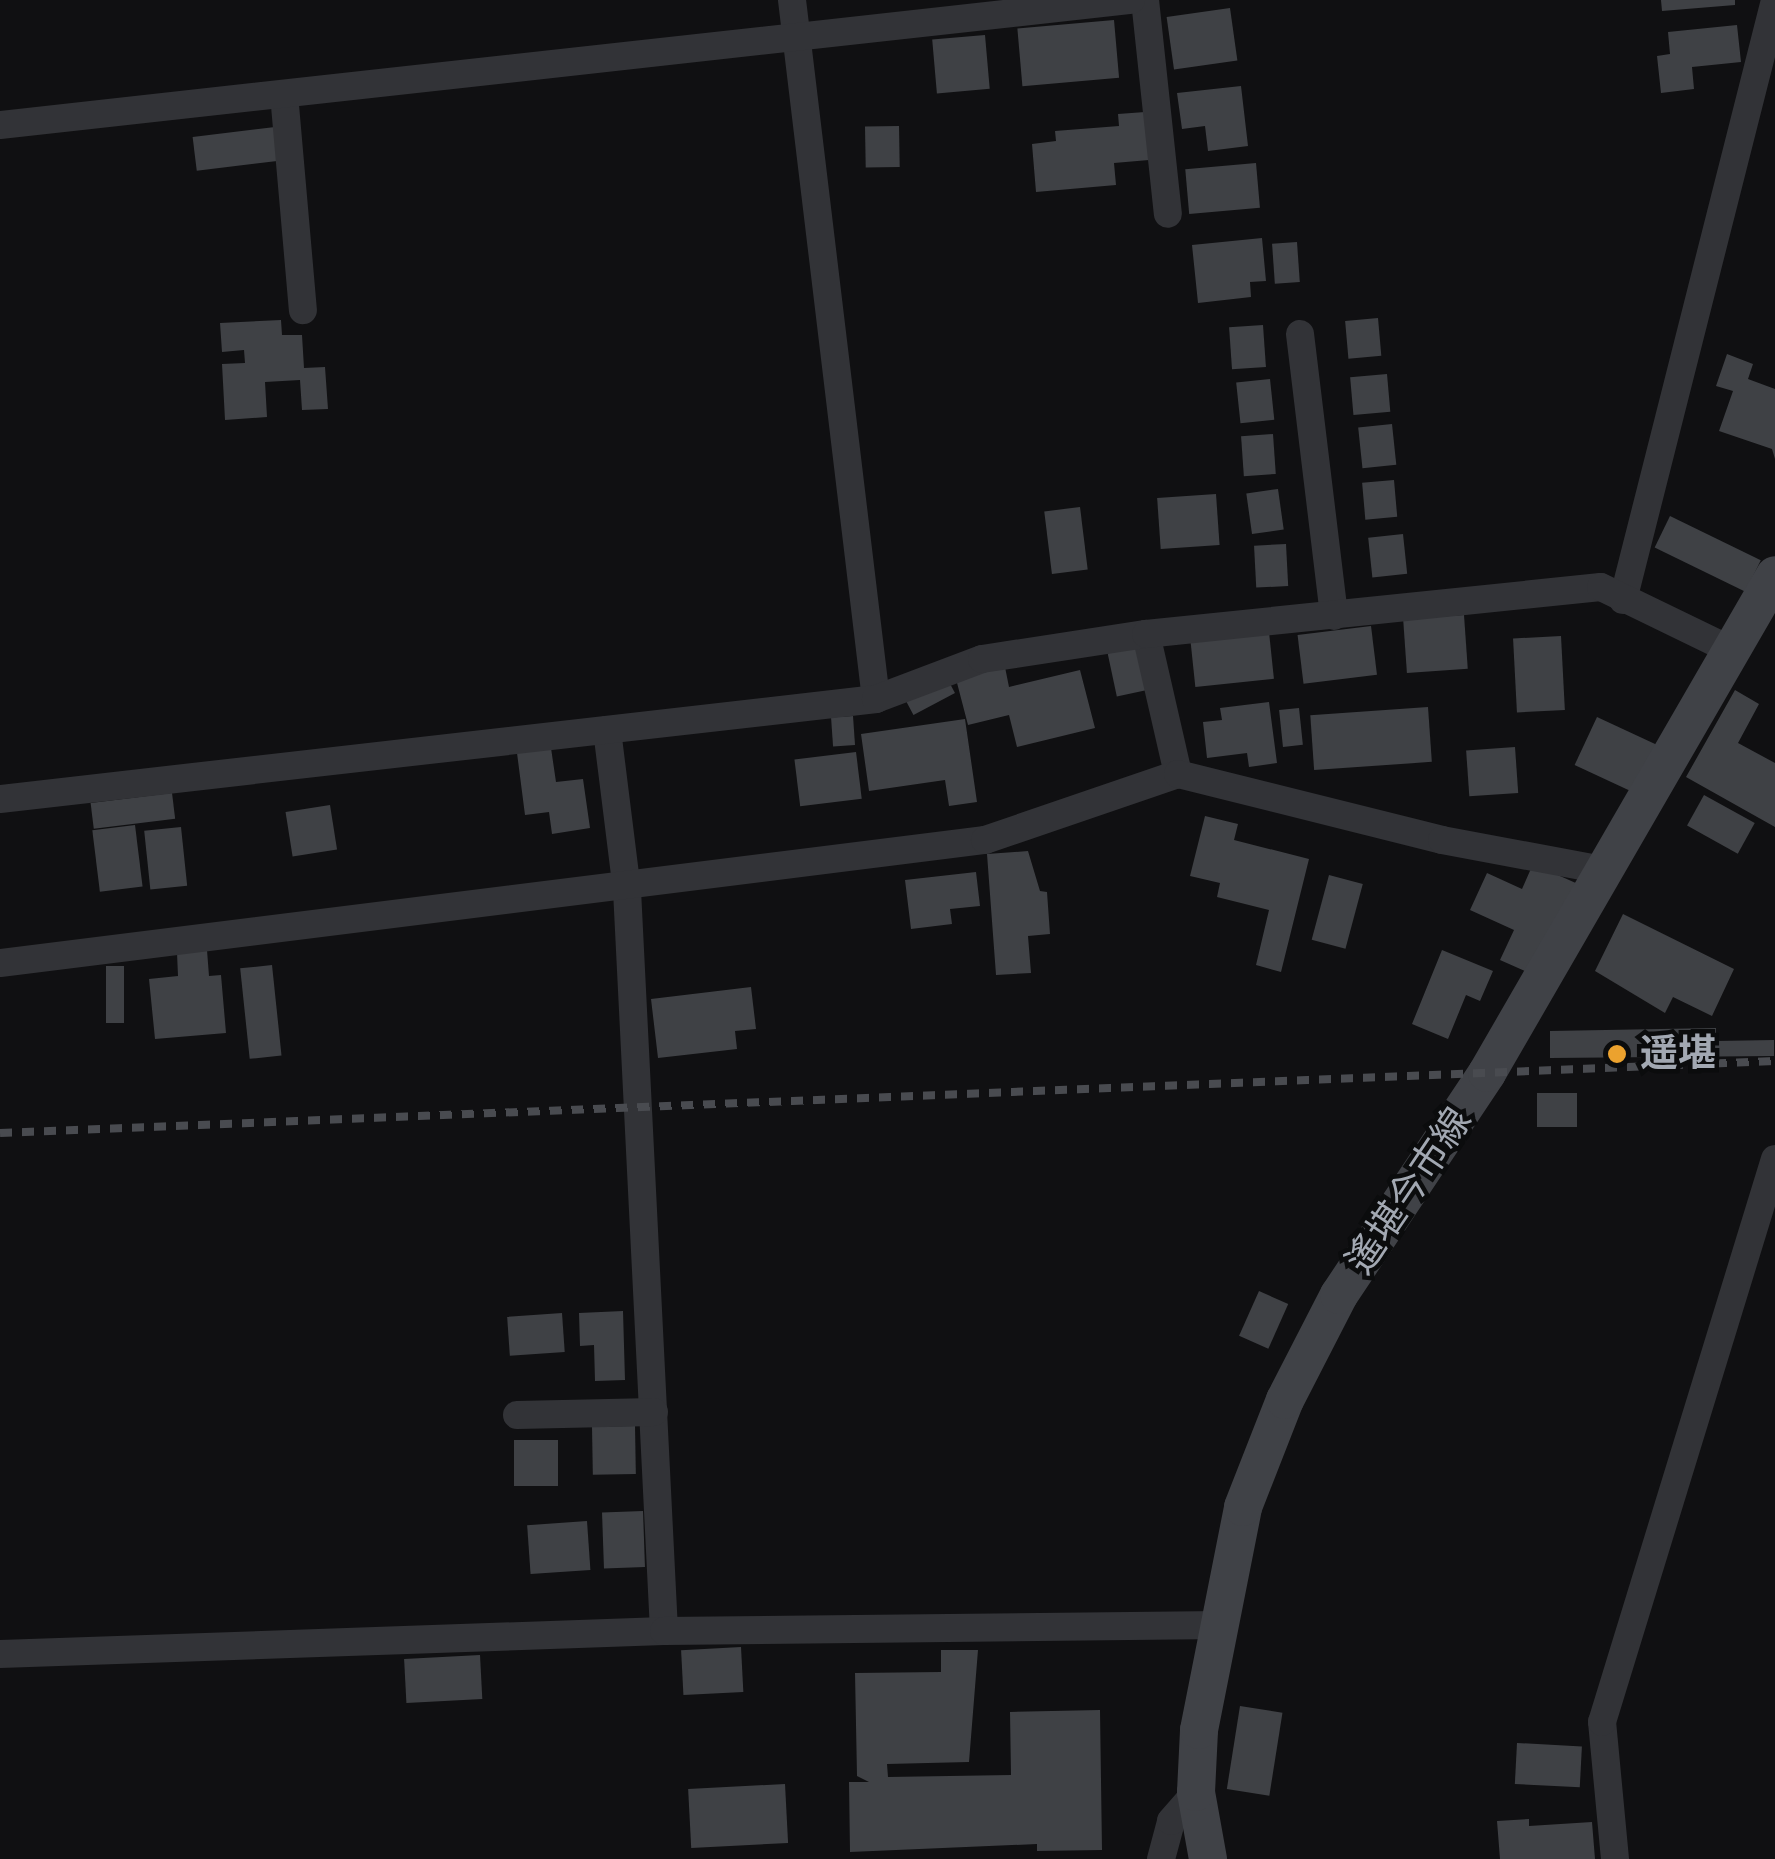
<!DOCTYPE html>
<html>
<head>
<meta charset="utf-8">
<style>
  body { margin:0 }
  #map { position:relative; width:1775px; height:1859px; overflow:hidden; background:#101012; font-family:Karla,"Noto Sans JP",sans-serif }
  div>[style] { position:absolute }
  .building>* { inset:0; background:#3f4145; transform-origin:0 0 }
  .minor>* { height:28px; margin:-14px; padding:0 14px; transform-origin:14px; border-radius:14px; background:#323337 }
  .secondary>* { height:38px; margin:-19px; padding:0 19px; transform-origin:19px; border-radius:19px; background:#404247 }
  .rail>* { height:8px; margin-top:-4px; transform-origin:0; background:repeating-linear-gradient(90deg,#494b50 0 12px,transparent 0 22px) }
  .dots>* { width:28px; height:28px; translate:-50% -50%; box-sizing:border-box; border:5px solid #0b0c0d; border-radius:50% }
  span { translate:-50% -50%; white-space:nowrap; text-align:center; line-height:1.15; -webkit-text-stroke:9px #0b0c0d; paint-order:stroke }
  .poi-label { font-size:38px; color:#a2a8b2; font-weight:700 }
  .left { translate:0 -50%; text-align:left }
  .street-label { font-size:38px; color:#a2a8b2 }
</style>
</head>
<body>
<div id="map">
  <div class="building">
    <div style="clip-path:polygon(1661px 0,1735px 0,1735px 5px,1662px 11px)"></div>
    <div style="left:1230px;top:8px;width:53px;height:64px;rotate:82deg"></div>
    <div style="left:1114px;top:20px;width:58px;height:97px;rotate:85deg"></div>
    <div style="clip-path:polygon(1737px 25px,1741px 62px,1692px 67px,1694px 89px,1661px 93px,1657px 56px,1670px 54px,1668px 32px)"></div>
    <div style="left:985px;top:35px;width:54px;height:53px;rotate:85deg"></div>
    <div style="clip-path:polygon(1241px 86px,1248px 146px,1208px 151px,1205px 126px,1182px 129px,1177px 93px)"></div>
    <div style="clip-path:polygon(1145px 112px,1149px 160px,1114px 163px,1116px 185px,1036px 192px,1032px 144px,1056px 141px,1055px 131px,1119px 126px,1118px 114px)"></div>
    <div style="left:899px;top:126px;width:41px;height:34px;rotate:89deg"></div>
    <div style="left:275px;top:127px;width:34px;height:83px;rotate:83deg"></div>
    <div style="left:1256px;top:163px;width:45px;height:71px;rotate:85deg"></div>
    <div style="clip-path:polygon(1262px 238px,1266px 281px,1250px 282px,1251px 297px,1198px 303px,1192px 245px)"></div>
    <div style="left:1297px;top:242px;width:40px;height:25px;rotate:86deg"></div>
    <div style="left:1378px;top:318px;width:38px;height:33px;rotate:85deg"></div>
    <div style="clip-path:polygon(281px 320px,282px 335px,302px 335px,304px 368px,325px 367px,328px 409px,302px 410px,300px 380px,265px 382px,267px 417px,225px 420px,222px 364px,245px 363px,244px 350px,222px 352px,220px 323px)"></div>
    <div style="left:1263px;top:325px;width:42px;height:34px;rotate:86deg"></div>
    <div style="clip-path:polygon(1727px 354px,1753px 364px,1748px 379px,1775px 389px,1775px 459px,1772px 449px,1719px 431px,1733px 391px,1716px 386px)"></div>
    <div style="left:1387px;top:374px;width:38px;height:37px;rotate:85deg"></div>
    <div style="left:1270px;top:379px;width:41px;height:34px;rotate:84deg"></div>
    <div style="left:1392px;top:424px;width:41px;height:34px;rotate:84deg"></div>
    <div style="left:1273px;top:434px;width:40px;height:32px;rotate:86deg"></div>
    <div style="left:1394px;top:480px;width:37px;height:32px;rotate:85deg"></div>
    <div style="left:1278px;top:489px;width:41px;height:32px;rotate:82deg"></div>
    <div style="left:1216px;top:494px;width:51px;height:59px;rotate:86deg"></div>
    <div style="left:1080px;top:507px;width:63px;height:36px;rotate:83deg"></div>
    <div style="left:1670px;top:516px;width:101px;height:35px;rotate:26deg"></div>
    <div style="left:1403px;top:534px;width:40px;height:35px;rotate:84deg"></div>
    <div style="left:1286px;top:544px;width:42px;height:32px;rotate:87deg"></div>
    <div style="left:1464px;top:615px;width:54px;height:61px;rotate:86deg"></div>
    <div style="left:1371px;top:626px;width:49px;height:74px;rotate:83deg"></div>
    <div style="left:1269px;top:632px;width:47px;height:79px;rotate:84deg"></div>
    <div style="left:1561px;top:636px;width:74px;height:48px;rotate:87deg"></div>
    <div style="left:1138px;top:647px;width:44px;height:31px;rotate:78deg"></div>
    <div style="clip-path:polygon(1005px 667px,1009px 687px,1080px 670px,1095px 728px,1017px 747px,1009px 715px,968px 725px,956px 679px)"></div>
    <div style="left:947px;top:678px;width:17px;height:47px;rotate:62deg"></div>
    <div style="clip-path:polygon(1735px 690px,1759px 704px,1738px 743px,1775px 763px,1775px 827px,1686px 777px)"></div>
    <div style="clip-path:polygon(1269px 702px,1277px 763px,1249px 767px,1247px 753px,1207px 758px,1203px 722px,1222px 720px,1220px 708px)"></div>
    <div style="left:1428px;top:707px;width:55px;height:118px;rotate:86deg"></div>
    <div style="left:1299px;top:708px;width:37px;height:20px;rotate:84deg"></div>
    <div style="left:853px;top:716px;width:29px;height:22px;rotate:86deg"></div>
    <div style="left:1597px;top:717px;width:70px;height:53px;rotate:25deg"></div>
    <div style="clip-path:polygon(965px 719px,977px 802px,949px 806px,945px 780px,869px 791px,861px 734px)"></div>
    <div style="left:1515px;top:747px;width:46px;height:49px;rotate:86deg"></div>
    <div style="clip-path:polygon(551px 748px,556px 782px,583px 779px,590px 828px,552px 834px,549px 812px,525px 815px,517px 753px)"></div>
    <div style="left:856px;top:752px;width:47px;height:62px;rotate:83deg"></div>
    <div style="left:172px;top:793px;width:26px;height:82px;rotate:83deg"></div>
    <div style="left:1704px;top:795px;width:58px;height:35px;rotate:29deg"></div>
    <div style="left:330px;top:805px;width:45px;height:45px;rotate:81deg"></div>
    <div style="clip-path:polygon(1205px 816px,1238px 824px,1234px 840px,1309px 859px,1281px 972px,1256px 965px,1269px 910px,1217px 897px,1220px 883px,1190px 876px)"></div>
    <div style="left:135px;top:825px;width:62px;height:43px;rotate:83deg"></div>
    <div style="left:181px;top:827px;width:59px;height:37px;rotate:84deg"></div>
    <div style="clip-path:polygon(1028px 851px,1040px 891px,1047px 892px,1050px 934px,1028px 936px,1031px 973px,996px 975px,987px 854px)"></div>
    <div style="clip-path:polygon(1533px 864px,1578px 884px,1536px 976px,1500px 960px,1514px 930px,1470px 910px,1487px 873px,1522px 889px)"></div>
    <div style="clip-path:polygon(976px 872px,980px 906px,950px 909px,952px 924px,911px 929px,905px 880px)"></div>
    <div style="left:1329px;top:875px;width:35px;height:67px;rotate:15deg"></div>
    <div style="clip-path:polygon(1623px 914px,1734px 969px,1712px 1016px,1673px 997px,1665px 1013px,1595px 971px)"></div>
    <div style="clip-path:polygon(207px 950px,209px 976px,221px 975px,226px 1033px,155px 1039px,149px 979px,178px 976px,177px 953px)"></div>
    <div style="clip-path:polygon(1442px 950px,1493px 971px,1480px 1001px,1466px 995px,1448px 1039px,1412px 1024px)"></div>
    <div style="left:272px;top:965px;width:91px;height:32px;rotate:84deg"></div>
    <div style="left:106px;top:966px;width:18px;height:57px"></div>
    <div style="clip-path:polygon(751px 987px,756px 1029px,735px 1031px,737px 1049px,658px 1058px,651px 999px)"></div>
    <div style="clip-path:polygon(1716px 1028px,1716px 1041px,1774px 1040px,1774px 1056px,1550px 1058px,1550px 1031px)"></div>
    <div style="left:1577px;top:1093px;width:34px;height:40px;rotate:90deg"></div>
    <div style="left:1259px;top:1291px;width:32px;height:49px;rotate:24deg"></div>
    <div style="clip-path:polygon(623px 1311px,625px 1380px,595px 1381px,594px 1345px,580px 1346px,579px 1313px)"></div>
    <div style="left:562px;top:1313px;width:39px;height:55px;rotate:86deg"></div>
    <div style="left:635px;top:1426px;width:48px;height:43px;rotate:89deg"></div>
    <div style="left:514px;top:1440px;width:44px;height:46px"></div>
    <div style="left:643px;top:1511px;width:56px;height:41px;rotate:88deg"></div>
    <div style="left:587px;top:1521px;width:49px;height:60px;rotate:86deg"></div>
    <div style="left:741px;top:1647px;width:45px;height:60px;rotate:87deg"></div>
    <div style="clip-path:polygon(941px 1650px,978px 1650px,969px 1762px,887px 1764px,888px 1777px,1011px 1775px,1010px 1712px,1100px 1710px,1102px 1850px,1037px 1851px,1037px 1844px,850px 1852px,849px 1782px,869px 1782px,857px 1776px,855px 1673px,941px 1672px)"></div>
    <div style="left:480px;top:1655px;width:44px;height:76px;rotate:87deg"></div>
    <div style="left:1240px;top:1706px;width:43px;height:84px;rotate:9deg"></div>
    <div style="left:1517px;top:1743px;width:65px;height:41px;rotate:3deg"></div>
    <div style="left:785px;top:1784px;width:59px;height:97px;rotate:87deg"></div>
    <div style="clip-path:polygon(1529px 1819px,1529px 1826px,1592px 1822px,1595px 1859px,1500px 1859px,1497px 1821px)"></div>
  </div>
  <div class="minor">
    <div style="left:792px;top:0;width:704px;rotate:83.15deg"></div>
    <div style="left:1145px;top:0;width:215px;rotate:83.9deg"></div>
    <div style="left:284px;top:94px;width:217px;rotate:85deg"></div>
    <div style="left:0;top:125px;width:1138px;rotate:-6.31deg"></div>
    <div style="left:1300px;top:334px;width:284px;rotate:83.1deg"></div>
    <div style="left:1623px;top:600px;width:619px;rotate:-75.78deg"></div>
    <div style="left:1146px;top:634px;width:144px;rotate:77.1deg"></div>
    <div style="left:607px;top:730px;width:161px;rotate:82.9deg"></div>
    <div style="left:627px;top:890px;width:742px;rotate:87.14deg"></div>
    <div style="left:0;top:799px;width:882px;rotate:-6.51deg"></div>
    <div style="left:876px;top:699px;width:113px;rotate:-20.7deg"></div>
    <div style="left:982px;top:659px;width:166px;rotate:-8.7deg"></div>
    <div style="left:1146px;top:634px;width:457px;rotate:-5.9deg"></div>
    <div style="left:1601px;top:587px;width:144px;rotate:25.9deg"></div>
    <div style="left:0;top:963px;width:993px;rotate:-7.12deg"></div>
    <div style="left:985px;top:840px;width:204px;rotate:-18.9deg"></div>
    <div style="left:1178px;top:774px;width:272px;rotate:14deg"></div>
    <div style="left:1442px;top:840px;width:169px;rotate:10.6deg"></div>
    <div style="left:517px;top:1415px;width:137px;rotate:-1.3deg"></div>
    <div style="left:0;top:1654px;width:664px;rotate:-1.98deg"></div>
    <div style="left:664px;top:1631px;width:557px;rotate:-0.62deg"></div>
    <div style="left:1161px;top:1859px;width:39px;rotate:-75deg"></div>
    <div style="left:1171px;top:1821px;width:38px;rotate:-49deg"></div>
    <div style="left:1615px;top:1859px;width:138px;rotate:-95.4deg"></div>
    <div style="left:1602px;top:1722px;width:589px;rotate:-72.92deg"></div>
  </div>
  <div class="secondary">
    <div style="left:1208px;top:1859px;width:68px;rotate:-100.2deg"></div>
    <div style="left:1196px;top:1792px;width:62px;rotate:-87.2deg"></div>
    <div style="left:1199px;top:1730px;width:227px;rotate:-78.8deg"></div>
    <div style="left:1243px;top:1507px;width:115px;rotate:-68.6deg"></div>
    <div style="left:1285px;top:1400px;width:118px;rotate:-62.8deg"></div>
    <div style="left:1339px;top:1295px;width:267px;rotate:-56.3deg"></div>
    <div style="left:1487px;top:1073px;width:575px;rotate:-59.96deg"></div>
  </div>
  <div class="rail">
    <div style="left:0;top:1133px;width:1776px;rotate:-2.32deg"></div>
  </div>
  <div class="dots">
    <div style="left:1617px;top:1054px;background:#eca22e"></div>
  </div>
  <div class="poi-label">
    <span class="left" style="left:1640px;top:1054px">遥堪</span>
  </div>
  <div class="street-label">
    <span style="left:1409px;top:1191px;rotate:-56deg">遙堪今市線</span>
  </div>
</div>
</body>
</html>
